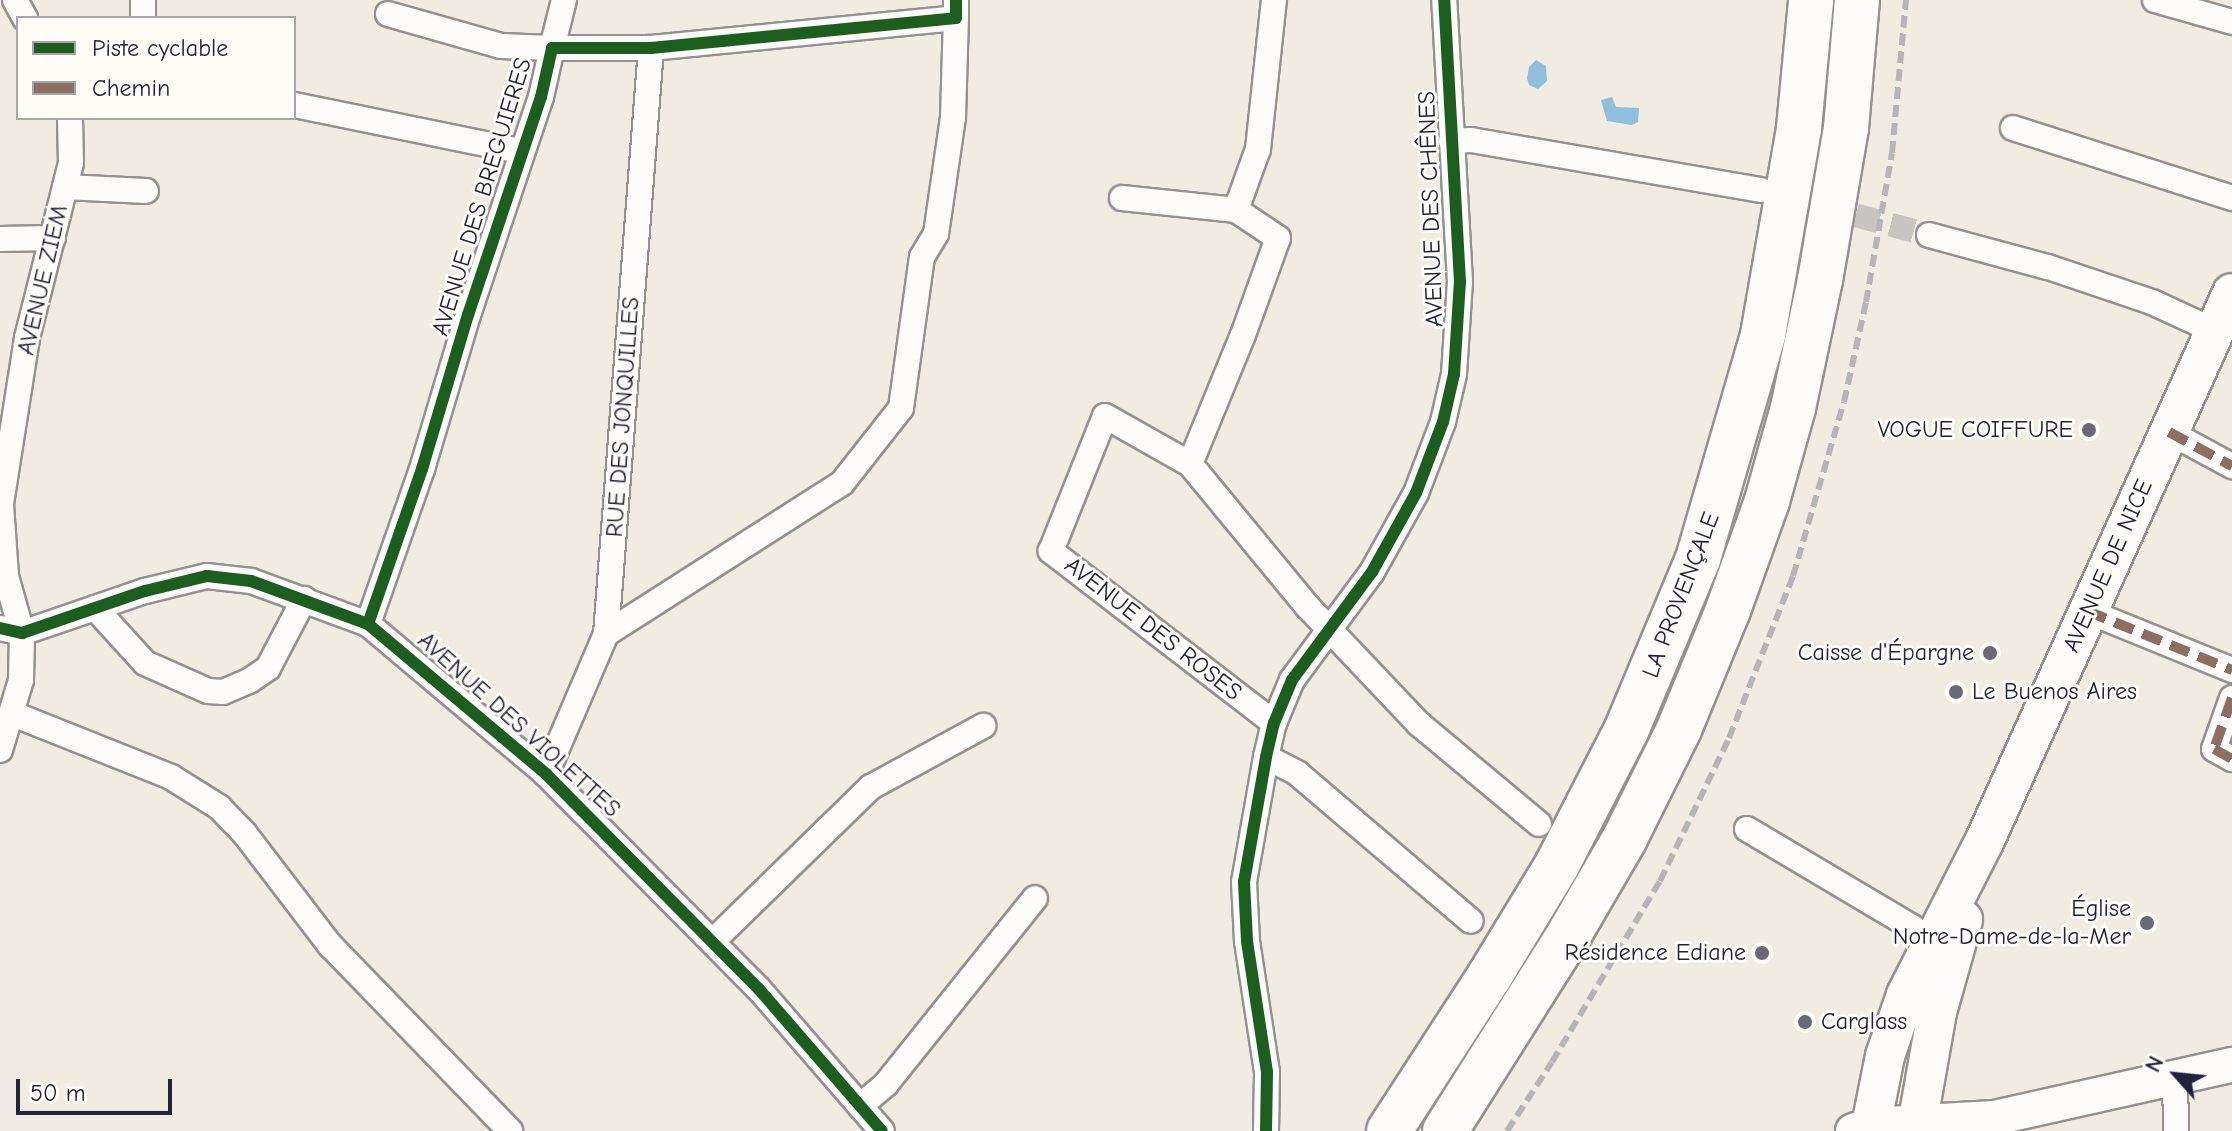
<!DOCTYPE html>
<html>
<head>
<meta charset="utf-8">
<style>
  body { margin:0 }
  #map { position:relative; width:2232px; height:1131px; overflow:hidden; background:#f1ece2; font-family:"Comic Neue",sans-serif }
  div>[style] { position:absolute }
  .water>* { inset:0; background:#90bedd }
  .street-tunnel>* { height:24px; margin-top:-12px; transform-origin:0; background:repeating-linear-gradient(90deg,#c8c4c1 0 24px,transparent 0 36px) }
  .roads { filter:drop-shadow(2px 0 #949190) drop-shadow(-2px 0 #949190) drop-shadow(0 2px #949190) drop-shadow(0 -2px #949190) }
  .street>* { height:24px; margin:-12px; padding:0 12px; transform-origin:12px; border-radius:12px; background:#fdfcfb }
  .secondary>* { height:34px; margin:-17px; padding:0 17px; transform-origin:17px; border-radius:17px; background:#fdfcfb }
  .primary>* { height:38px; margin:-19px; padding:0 19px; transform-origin:19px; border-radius:19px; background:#fdfcfb }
  .highway>* { height:44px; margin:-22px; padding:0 22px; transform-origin:22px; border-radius:22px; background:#fdfcfb }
  .rail>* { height:6px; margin-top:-3px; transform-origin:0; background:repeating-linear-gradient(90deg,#b5b4b6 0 12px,transparent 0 18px) }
  .quiet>* { height:10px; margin-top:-5px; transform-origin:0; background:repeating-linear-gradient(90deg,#8d6e63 0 20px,transparent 0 30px) }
  .cycleway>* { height:12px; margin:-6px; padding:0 6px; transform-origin:6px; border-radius:6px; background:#1b5e20 }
  .dots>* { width:22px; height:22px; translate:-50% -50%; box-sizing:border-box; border:4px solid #fdfcf7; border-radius:50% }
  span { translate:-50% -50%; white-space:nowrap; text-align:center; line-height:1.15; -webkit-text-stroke:6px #fdfcf7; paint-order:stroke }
  .street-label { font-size:24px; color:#22223b }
  .poi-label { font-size:24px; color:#22223b }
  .right { translate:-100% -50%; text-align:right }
  .left { translate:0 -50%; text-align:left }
  .legend { position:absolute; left:16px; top:16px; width:280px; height:104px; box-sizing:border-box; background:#fdfcf7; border:2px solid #a5a5ac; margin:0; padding:10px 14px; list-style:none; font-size:24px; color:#22223b }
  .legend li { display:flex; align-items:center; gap:16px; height:40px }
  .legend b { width:40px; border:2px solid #a5a5ac }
  .north { position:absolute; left:2136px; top:1035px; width:80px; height:80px; -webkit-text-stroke:6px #fdfcf7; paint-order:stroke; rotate:297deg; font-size:22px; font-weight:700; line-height:32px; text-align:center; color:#22223b }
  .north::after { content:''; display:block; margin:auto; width:28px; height:36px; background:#22223b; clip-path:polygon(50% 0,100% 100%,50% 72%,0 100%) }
  .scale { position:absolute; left:16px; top:1079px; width:156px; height:36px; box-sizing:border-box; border:4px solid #22223b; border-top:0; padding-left:10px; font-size:24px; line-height:28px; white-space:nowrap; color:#22223b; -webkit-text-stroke:6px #fdfcf7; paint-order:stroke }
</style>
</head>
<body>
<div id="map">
  <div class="water">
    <div style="clip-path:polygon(1536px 60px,1546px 66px,1547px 81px,1538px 89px,1529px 85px,1527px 78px,1529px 67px)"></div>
    <div style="clip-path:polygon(1612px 97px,1616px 107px,1639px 108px,1638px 122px,1632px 125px,1607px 121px,1601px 100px)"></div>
  </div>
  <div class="street-tunnel">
    <div style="left:1821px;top:206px;width:112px;rotate:15deg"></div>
  </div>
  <div class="roads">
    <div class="street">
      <div style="left:15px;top:0;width:21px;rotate:61deg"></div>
      <div style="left:2155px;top:0;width:80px;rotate:15.9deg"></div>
      <div style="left:388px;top:14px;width:117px;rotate:15.8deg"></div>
      <div style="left:501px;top:46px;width:51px;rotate:2.2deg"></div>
      <div style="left:552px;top:48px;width:49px;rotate:-76deg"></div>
      <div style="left:143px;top:18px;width:18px;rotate:-90deg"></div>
      <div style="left:294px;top:105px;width:232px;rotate:11.5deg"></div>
      <div style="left:2013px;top:128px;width:230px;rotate:17.7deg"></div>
      <div style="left:1451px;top:141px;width:20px;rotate:-3deg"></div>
      <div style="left:1471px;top:140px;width:294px;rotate:9.8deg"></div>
      <div style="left:65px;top:187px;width:81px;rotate:2.8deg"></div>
      <div style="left:1122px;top:198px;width:115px;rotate:6deg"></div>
      <div style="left:1929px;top:235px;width:123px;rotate:15.1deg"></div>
      <div style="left:2048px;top:267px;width:110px;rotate:18.6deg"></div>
      <div style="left:2152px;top:302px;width:69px;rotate:24.7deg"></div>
      <div style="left:0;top:239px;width:53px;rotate:-1.1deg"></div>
      <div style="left:2169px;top:432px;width:72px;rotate:28.4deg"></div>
      <div style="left:1190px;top:464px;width:139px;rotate:-67.7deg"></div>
      <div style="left:1243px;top:335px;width:103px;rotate:-70.2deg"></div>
      <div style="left:1278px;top:238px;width:50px;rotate:-146.3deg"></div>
      <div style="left:1236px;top:210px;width:65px;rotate:-70.2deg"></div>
      <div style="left:1258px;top:149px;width:150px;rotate:-83.9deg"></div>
      <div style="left:95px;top:608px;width:74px;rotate:47.7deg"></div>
      <div style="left:145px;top:663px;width:69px;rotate:24deg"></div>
      <div style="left:208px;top:691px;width:15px;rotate:4deg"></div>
      <div style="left:223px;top:692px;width:28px;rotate:-23deg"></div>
      <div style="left:249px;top:681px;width:23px;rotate:-34deg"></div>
      <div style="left:268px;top:668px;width:78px;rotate:-62.4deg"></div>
      <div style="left:2087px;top:611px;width:157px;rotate:22.1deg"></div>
      <div style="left:368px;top:624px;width:164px;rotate:-70.8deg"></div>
      <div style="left:422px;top:469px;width:161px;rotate:-73.4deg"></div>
      <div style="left:468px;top:315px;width:230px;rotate:-71.5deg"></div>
      <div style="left:541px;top:97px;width:50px;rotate:-77.3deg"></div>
      <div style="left:552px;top:48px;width:99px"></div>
      <div style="left:651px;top:48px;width:306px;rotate:-5.6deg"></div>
      <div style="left:956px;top:18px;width:18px;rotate:-90deg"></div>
      <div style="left:0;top:628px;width:23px;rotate:13deg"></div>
      <div style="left:22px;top:633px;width:130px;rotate:-18.9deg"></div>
      <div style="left:145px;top:591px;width:64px;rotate:-13.6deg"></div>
      <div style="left:207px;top:576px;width:44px;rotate:6.5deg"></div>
      <div style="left:251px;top:581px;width:125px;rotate:20.2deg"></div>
      <div style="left:368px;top:624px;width:233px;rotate:40.1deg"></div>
      <div style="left:546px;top:774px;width:301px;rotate:45.3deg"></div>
      <div style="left:758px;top:988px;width:189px;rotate:49.1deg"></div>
      <div style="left:606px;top:634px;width:280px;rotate:-32.6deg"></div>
      <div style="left:842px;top:483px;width:95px;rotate:-51.8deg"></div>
      <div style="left:901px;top:408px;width:152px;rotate:-82.1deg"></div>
      <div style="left:922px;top:257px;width:27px;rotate:-59deg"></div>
      <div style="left:936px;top:234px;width:118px;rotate:-81.7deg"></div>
      <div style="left:953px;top:117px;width:99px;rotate:-88.3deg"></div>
      <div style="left:2232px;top:698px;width:54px;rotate:109.4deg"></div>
      <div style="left:2214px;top:749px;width:21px;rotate:29deg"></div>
      <div style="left:13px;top:714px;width:170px;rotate:21.7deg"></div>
      <div style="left:171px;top:777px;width:57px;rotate:32deg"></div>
      <div style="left:219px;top:807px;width:37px;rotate:46deg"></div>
      <div style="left:245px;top:834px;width:140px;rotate:52.6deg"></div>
      <div style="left:330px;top:945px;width:259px;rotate:45.9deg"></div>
      <div style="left:1274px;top:723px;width:282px;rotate:-142.4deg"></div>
      <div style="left:1051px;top:551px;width:145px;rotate:-68.2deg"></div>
      <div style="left:1105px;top:416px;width:98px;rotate:29.5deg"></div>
      <div style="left:1190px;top:464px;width:185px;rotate:50.5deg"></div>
      <div style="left:1308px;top:607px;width:161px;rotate:46.5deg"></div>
      <div style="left:1419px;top:724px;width:156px;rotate:39.8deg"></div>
      <div style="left:0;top:750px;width:73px;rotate:-73.3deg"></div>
      <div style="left:21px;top:680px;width:47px;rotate:-88.8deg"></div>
      <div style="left:22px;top:633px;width:59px;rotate:-105.7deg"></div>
      <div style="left:6px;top:576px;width:72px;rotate:-94deg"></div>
      <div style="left:1px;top:504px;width:168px;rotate:-81.1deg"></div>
      <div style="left:27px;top:338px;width:180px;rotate:-75.9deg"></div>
      <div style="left:71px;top:163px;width:45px;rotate:-91.3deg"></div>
      <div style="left:1266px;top:757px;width:35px;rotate:27deg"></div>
      <div style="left:1297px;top:773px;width:228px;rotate:40.4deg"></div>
      <div style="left:546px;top:774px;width:152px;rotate:-66.8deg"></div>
      <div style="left:606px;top:634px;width:588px;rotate:-85.61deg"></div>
      <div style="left:1747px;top:829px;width:192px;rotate:30.7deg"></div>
      <div style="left:1912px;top:927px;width:38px;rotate:40deg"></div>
      <div style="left:713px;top:941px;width:221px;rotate:-44.3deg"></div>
      <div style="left:871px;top:787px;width:128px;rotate:-28.6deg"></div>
      <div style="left:2175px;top:1077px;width:54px;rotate:88.9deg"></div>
      <div style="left:860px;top:1106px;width:34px;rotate:-40deg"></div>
      <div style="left:886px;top:1084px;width:238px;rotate:-51.3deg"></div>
      <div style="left:1266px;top:1131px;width:59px;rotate:-89deg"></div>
      <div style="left:1267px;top:1072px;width:133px;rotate:-98.7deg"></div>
      <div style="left:1247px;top:941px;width:59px;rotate:-92.9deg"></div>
      <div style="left:1244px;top:882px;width:127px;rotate:-80deg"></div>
      <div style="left:1266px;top:757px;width:35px;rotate:-77deg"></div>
      <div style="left:1274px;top:723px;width:47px;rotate:-67.3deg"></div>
      <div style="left:1292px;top:680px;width:134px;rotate:-53.5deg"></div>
      <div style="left:1372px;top:572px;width:90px;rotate:-60.9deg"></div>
      <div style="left:1416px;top:493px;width:76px;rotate:-69.2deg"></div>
      <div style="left:1443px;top:422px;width:49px;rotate:-77.1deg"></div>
      <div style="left:1454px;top:374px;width:92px;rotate:-86.3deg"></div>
      <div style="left:1460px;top:282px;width:282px;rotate:-93.2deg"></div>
    </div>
    <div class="secondary">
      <div style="left:1853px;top:1131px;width:18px;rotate:-19deg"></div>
      <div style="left:1870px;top:1125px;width:124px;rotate:-3.2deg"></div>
      <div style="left:1994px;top:1118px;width:244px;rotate:-12.6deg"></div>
    </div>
    <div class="primary">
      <div style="left:1870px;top:1131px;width:76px;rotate:-78.7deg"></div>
      <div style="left:1885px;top:1056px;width:65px;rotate:-71deg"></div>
      <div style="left:1906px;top:995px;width:174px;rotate:-63deg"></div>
      <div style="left:1985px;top:840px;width:600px;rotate:-65.7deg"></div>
      <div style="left:1916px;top:1131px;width:121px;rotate:-80deg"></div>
      <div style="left:1937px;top:1012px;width:96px;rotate:-74.2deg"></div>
    </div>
    <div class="highway">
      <div style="left:1389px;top:1131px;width:184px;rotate:-57deg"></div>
      <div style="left:1489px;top:977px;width:131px;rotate:-58.7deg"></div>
      <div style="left:1557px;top:865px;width:151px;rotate:-62.8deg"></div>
      <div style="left:1626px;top:731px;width:186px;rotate:-67.3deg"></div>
      <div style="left:1698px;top:559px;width:233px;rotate:-73.8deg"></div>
      <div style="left:1763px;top:335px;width:210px;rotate:-80.1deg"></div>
      <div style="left:1799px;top:128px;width:129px;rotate:-84.6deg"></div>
      <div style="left:1445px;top:1131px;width:222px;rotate:-57.7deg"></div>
      <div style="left:1564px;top:943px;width:121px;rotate:-59.8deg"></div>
      <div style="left:1625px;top:838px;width:122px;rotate:-63.6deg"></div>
      <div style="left:1679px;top:729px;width:129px;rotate:-67.6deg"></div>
      <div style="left:1728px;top:610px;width:116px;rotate:-70.3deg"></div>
      <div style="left:1767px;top:501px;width:97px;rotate:-74.4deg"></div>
      <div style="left:1793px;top:408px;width:131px;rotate:-78.1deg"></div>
      <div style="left:1820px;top:280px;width:154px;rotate:-80.3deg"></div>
      <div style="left:1846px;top:128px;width:128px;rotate:-85.1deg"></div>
    </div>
  </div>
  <div class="rail">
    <div style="left:1507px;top:1131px;width:82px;rotate:-56.9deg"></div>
    <div style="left:1552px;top:1062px;width:211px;rotate:-59.2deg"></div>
    <div style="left:1660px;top:881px;width:159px;rotate:-64.2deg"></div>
    <div style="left:1729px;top:738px;width:174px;rotate:-68.4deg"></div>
    <div style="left:1793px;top:576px;width:181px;rotate:-73.7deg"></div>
    <div style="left:1844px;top:402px;width:102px;rotate:-77.6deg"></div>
    <div style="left:1866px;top:302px;width:151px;rotate:-80.1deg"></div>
    <div style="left:1892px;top:153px;width:154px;rotate:-84.8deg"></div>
  </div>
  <div class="quiet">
    <div style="left:2169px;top:432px;width:72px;rotate:28.4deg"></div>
    <div style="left:2087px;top:611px;width:157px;rotate:22.1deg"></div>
    <div style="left:2232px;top:698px;width:54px;rotate:109.4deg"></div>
    <div style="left:2214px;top:749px;width:21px;rotate:29deg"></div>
  </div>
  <div class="cycleway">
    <div style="left:368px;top:624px;width:164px;rotate:-70.8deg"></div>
    <div style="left:422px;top:469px;width:161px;rotate:-73.4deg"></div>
    <div style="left:468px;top:315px;width:230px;rotate:-71.5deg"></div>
    <div style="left:541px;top:97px;width:50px;rotate:-77.3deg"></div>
    <div style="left:552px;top:48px;width:99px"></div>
    <div style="left:651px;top:48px;width:306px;rotate:-5.6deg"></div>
    <div style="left:956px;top:18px;width:18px;rotate:-90deg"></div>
    <div style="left:0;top:628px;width:23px;rotate:13deg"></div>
    <div style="left:22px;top:633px;width:130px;rotate:-18.9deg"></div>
    <div style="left:145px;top:591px;width:64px;rotate:-13.6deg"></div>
    <div style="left:207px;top:576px;width:44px;rotate:6.5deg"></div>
    <div style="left:251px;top:581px;width:125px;rotate:20.2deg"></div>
    <div style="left:368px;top:624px;width:233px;rotate:40.1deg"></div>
    <div style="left:546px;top:774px;width:301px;rotate:45.3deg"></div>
    <div style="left:758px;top:988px;width:189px;rotate:49.1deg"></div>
    <div style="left:1266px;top:1131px;width:59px;rotate:-89deg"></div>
    <div style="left:1267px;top:1072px;width:133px;rotate:-98.7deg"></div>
    <div style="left:1247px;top:941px;width:59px;rotate:-92.9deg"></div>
    <div style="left:1244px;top:882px;width:127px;rotate:-80deg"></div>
    <div style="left:1266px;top:757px;width:35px;rotate:-77deg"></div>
    <div style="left:1274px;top:723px;width:47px;rotate:-67.3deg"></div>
    <div style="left:1292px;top:680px;width:134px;rotate:-53.5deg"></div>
    <div style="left:1372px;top:572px;width:90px;rotate:-60.9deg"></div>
    <div style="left:1416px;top:493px;width:76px;rotate:-69.2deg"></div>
    <div style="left:1443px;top:422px;width:49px;rotate:-77.1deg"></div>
    <div style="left:1454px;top:374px;width:92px;rotate:-86.3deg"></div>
    <div style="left:1460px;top:282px;width:282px;rotate:-93.2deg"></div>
  </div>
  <div class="dots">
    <div style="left:2089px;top:430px;background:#6a6975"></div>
    <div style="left:1990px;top:653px;background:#6a6975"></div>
    <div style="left:1956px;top:692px;background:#6a6975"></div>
    <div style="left:2147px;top:923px;background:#6a6975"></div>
    <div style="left:1762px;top:953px;background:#6a6975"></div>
    <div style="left:1805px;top:1022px;background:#6a6975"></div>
  </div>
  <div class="street-label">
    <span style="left:482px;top:197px;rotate:-73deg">AVENUE DES BREGUIERES</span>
    <span style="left:1431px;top:209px;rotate:-92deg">AVENUE DES CHÊNES</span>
    <span style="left:43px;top:280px;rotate:-77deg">AVENUE ZIEM</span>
    <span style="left:623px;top:417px;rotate:-86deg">RUE DES JONQUILLES</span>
    <span style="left:2108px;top:566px;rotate:-66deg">AVENUE DE NICE</span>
    <span style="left:1681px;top:595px;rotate:-69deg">LA PROVENÇALE</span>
    <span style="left:1153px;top:629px;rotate:38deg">AVENUE DES ROSES</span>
    <span style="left:519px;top:725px;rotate:42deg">AVENUE DES VIOLETTES</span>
  </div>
  <div class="poi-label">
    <span class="right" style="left:2073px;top:430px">VOGUE COIFFURE</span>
    <span class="right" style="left:1974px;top:653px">Caisse d'Épargne</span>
    <span class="left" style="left:1972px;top:692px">Le Buenos Aires</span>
    <span class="right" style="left:2131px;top:923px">Église<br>Notre-Dame-de-la-Mer</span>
    <span class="right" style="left:1746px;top:953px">Résidence Ediane</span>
    <span class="left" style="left:1821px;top:1022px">Carglass</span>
  </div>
  <ul class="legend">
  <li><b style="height:10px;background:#1b5e20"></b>Piste cyclable</li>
  <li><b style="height:10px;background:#8d6e63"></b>Chemin</li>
  </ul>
  <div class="north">N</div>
  <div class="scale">50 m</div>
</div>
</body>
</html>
